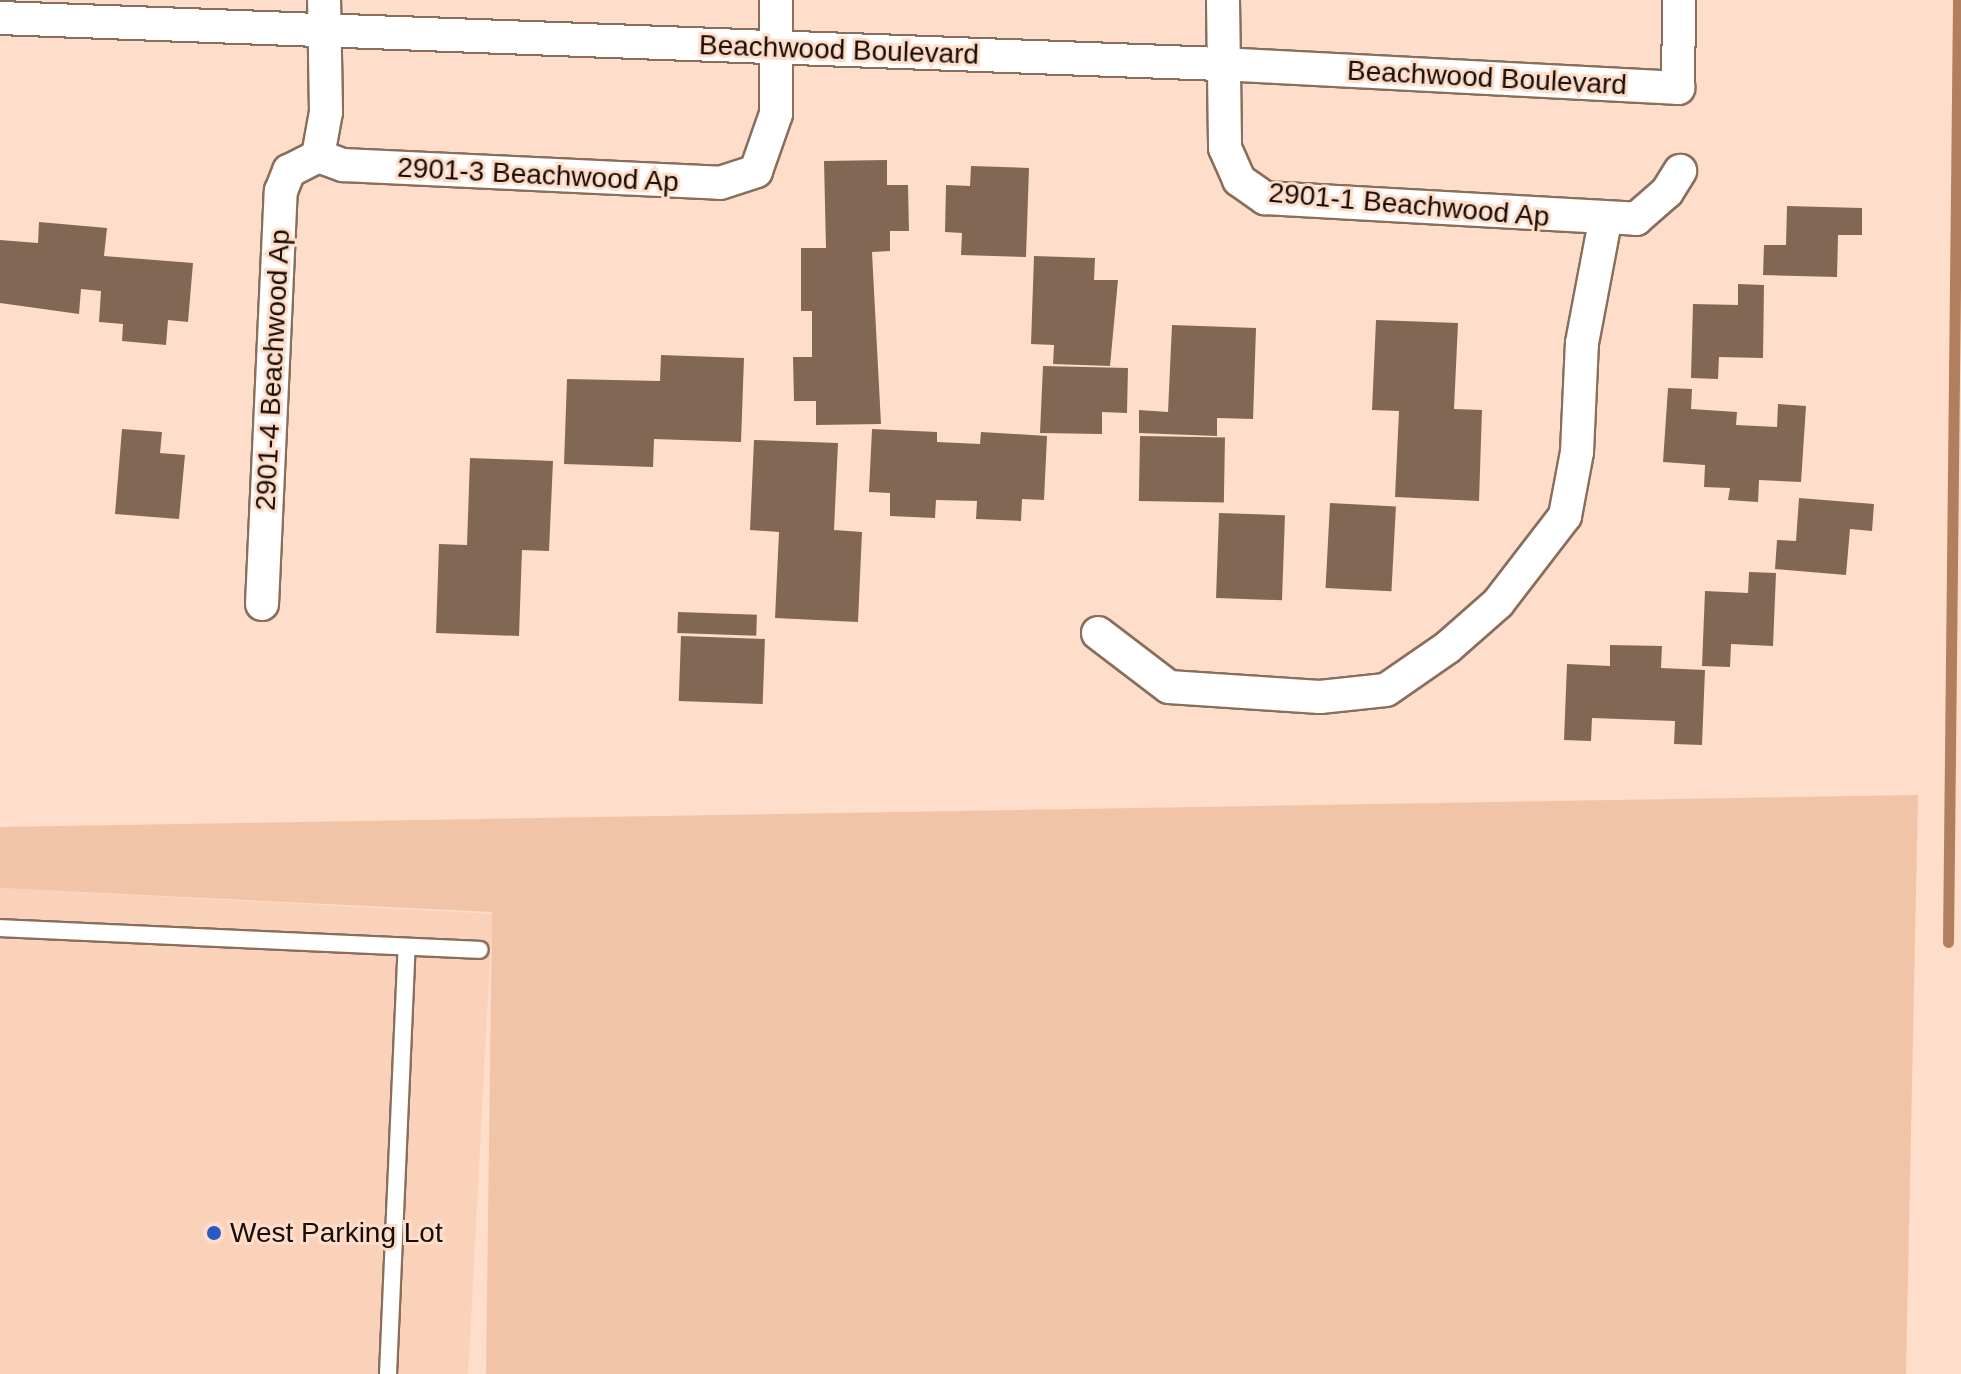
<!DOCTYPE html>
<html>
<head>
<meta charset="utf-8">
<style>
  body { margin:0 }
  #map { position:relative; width:1961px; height:1374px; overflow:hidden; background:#fedeca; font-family:Arial,sans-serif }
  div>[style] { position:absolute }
  .built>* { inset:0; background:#f9d2b9; transform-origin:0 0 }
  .green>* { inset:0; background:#f2c4a7 }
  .stream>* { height:11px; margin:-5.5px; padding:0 5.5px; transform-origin:5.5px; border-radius:5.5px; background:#b27f5e }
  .building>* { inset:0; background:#836755; transform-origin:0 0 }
  .roads { filter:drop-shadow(2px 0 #8a6e5c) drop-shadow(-2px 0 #8a6e5c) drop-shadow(0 2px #8a6e5c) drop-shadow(0 -2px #8a6e5c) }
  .service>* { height:16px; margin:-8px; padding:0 8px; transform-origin:8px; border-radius:8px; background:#fff }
  .minor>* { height:32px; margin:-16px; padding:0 16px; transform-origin:16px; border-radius:16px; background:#fff }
  .dots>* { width:22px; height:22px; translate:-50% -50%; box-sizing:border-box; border:4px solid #fedeca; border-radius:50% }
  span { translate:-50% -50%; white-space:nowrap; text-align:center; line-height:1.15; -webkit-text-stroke:6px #fedeca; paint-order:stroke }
  .street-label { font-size:28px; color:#170c06 }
  .poi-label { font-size:28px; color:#170c06 }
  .left { translate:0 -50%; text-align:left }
</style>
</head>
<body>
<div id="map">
  <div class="built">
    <div style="left:0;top:888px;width:493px;height:486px;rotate:3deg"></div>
  </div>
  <div class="green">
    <div style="clip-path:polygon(1918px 795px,1906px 1374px,486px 1374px,492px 912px,0 888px,0 827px)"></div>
  </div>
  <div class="stream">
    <div style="left:1948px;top:942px;width:942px;rotate:-89.39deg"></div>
  </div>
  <div class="building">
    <div style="clip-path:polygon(887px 160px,887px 185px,908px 185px,909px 231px,890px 231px,890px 251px,872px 252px,881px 424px,816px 425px,816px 401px,794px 401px,793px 357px,812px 357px,812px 311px,801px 311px,801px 248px,826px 248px,824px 161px)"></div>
    <div style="clip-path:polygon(971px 166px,1029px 168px,1026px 257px,961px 255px,962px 233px,945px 232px,946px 185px,970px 186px)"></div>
    <div style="clip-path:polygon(1787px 206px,1862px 208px,1862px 235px,1838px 235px,1837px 277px,1763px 275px,1764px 245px,1786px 245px)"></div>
    <div style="clip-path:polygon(39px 222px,107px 228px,104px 256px,193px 263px,188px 322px,168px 320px,166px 345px,122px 341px,123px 324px,99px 322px,101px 291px,81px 289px,79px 314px,0 303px,0 240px,38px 243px)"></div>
    <div style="clip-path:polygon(1034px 256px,1095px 258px,1094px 280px,1118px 280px,1110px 366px,1053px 364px,1054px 345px,1031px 344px)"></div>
    <div style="clip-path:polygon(1738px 284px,1764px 285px,1763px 358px,1719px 357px,1718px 379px,1691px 378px,1693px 304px,1738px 305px)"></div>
    <div style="clip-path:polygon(1376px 320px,1458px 323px,1454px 409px,1482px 410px,1479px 501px,1395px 497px,1399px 411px,1372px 410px)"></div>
    <div style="clip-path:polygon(1172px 325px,1256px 328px,1253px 419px,1217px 418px,1217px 436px,1139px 433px,1139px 410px,1168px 412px)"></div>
    <div style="clip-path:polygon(661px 355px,744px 358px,741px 442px,654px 439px,653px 467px,564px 464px,567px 379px,660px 381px)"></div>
    <div style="clip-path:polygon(1043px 366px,1128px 368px,1127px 413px,1102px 412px,1102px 434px,1040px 433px)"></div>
    <div style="clip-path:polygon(1668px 388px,1692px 389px,1691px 409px,1737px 412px,1736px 425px,1777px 427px,1778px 404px,1806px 406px,1801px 482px,1759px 480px,1758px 502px,1728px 500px,1730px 488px,1704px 487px,1705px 465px,1663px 462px)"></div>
    <div style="clip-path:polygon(122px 429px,162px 432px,160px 453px,185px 455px,179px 519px,115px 514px)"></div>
    <div style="clip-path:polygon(872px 429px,937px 432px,937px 442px,980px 444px,981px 432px,1047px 436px,1044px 500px,1022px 499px,1021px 521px,976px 519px,977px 501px,936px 500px,935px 518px,890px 516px,890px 493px,869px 492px)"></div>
    <div style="left:1140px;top:436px;width:85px;height:65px;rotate:1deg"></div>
    <div style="clip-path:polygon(754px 440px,838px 443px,834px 530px,862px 532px,858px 622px,775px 618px,779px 532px,750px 530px)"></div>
    <div style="clip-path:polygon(470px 458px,553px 461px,549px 551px,522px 550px,519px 636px,436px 633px,439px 544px,467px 545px)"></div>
    <div style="clip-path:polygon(1799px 498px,1874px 504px,1872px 531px,1850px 529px,1846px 575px,1775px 569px,1777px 540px,1796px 541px)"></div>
    <div style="left:1330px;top:503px;width:66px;height:85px;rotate:3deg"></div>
    <div style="left:1219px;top:513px;width:66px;height:85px;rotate:2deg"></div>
    <div style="clip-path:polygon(1749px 572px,1776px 573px,1773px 646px,1731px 644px,1730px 667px,1702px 666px,1705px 591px,1748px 593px)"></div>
    <div style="left:678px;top:612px;width:79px;height:21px;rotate:2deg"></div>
    <div style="left:681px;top:636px;width:84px;height:65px;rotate:2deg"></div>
    <div style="clip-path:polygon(1610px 645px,1662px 646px,1661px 668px,1705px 670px,1702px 745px,1674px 744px,1675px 721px,1592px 718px,1591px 741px,1564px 740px,1567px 664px,1610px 666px)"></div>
  </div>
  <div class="roads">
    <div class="service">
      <div style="left:0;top:928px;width:480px;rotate:2.6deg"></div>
      <div style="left:388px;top:1374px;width:427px;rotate:-87.5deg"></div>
    </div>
    <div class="minor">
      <div style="left:1223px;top:0;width:148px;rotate:89.2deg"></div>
      <div style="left:1225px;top:148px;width:35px;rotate:66deg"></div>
      <div style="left:1239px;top:180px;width:32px;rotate:35deg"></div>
      <div style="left:1265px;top:198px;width:372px;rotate:3.2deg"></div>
      <div style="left:1636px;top:219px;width:41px;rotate:-41.1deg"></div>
      <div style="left:1667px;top:192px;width:25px;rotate:-58deg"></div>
      <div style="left:0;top:18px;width:1223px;rotate:2.16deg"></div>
      <div style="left:1222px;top:64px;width:457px;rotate:3deg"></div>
      <div style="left:1678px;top:88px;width:88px;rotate:-89.3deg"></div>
      <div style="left:318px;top:156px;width:27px;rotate:20deg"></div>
      <div style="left:343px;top:165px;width:377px;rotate:2.7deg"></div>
      <div style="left:720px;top:183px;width:38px;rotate:-18deg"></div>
      <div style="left:756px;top:171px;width:60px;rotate:-70.7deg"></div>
      <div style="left:776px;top:114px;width:114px;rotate:-90deg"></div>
      <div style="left:318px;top:156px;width:45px;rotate:-79.7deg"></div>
      <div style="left:326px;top:112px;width:112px;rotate:-91deg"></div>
      <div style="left:262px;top:604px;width:413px;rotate:-87.4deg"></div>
      <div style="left:281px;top:191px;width:22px;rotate:-68deg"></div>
      <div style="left:289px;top:171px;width:33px;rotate:-27deg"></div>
      <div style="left:1098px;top:633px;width:89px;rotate:37.3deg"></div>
      <div style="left:1169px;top:687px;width:151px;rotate:3.8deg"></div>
      <div style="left:1320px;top:697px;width:66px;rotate:-6.1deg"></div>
      <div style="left:1386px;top:690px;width:75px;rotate:-34.7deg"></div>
      <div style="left:1448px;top:647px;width:67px;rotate:-41.3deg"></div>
      <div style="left:1498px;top:603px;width:110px;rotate:-52.4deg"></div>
      <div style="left:1565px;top:516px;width:65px;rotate:-79.4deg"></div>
      <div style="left:1577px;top:452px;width:109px;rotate:-87.4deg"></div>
      <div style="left:1582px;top:343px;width:124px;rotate:-79.3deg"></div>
    </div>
  </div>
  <div class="dots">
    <div style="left:214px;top:1233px;background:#2c58c7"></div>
  </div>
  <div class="street-label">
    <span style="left:839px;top:50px;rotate:2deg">Beachwood Boulevard</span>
    <span style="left:1487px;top:78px;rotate:3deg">Beachwood Boulevard</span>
    <span style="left:538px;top:175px;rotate:3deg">2901-3 Beachwood Ap</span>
    <span style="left:1409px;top:205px;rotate:5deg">2901-1 Beachwood Ap</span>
    <span style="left:273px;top:370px;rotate:-87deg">2901-4 Beachwood Ap</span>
  </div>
  <div class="poi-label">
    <span class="left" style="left:230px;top:1233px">West Parking Lot</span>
  </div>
</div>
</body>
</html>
